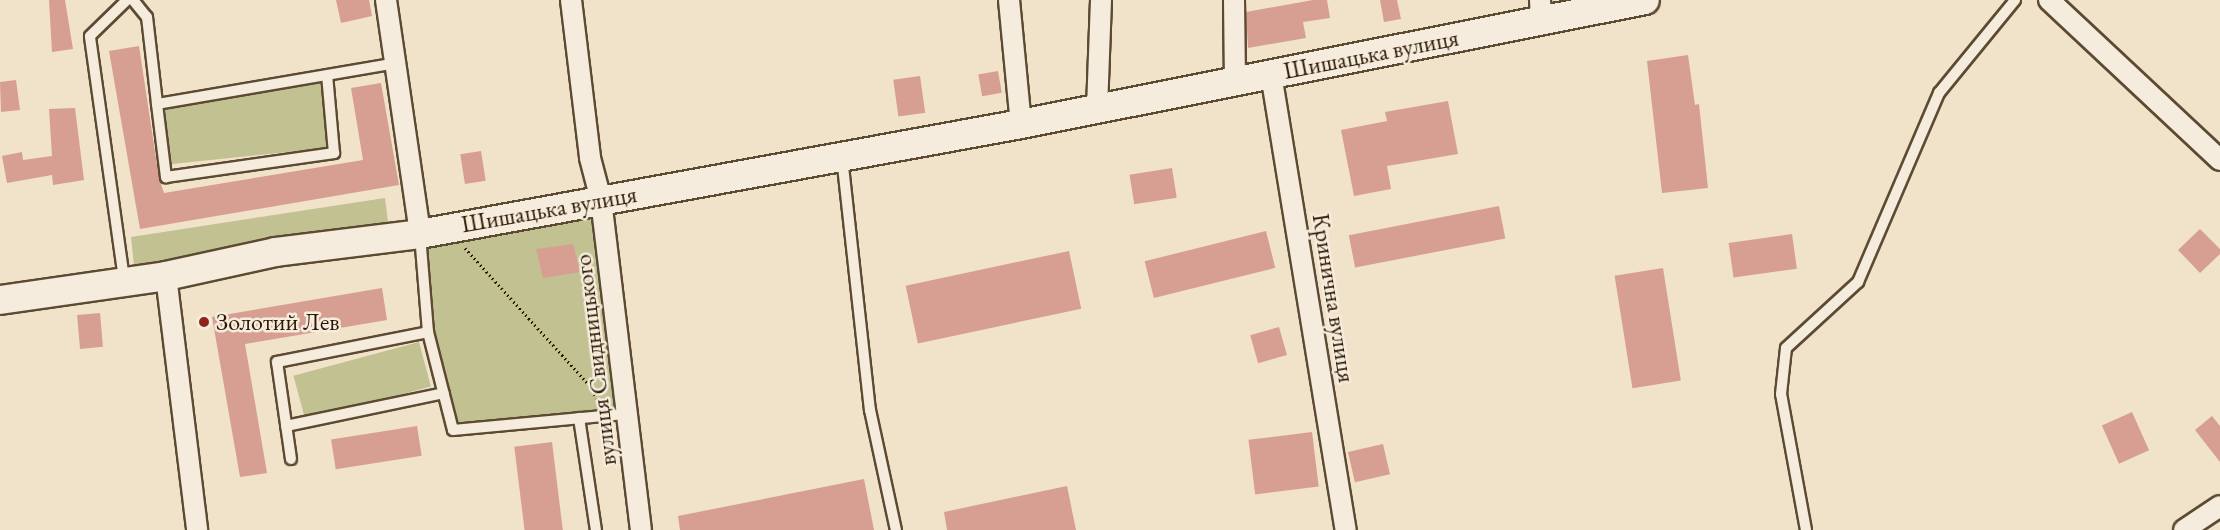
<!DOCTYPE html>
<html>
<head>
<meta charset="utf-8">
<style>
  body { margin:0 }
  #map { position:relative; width:2220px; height:530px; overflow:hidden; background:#f1e2ca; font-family:"EB Garamond",serif }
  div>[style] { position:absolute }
  .green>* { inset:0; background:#c1c192; transform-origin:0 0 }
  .building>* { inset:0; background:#d79f92; transform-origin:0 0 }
  .path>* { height:3px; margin-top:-1.5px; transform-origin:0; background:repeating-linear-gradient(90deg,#2b1800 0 1.5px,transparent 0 4.5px) }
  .roads { filter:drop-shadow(2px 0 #5c4a32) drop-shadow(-2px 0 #5c4a32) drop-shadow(0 2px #5c4a32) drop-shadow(0 -2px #5c4a32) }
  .lane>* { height:10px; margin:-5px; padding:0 5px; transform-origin:5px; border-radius:5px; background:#f6ecdd }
  .street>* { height:20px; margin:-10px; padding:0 10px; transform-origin:10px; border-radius:10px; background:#f6ecdd }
  .secondary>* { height:28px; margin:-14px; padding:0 14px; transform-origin:14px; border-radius:14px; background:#f6ecdd }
  .dots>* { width:16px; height:16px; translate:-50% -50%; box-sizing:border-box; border:3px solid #f6ecdd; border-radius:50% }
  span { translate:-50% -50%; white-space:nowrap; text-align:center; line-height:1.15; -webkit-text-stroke:5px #f6ecdd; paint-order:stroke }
  .street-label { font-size:24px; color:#2b1800 }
  .poi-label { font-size:24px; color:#2b1800 }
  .left { translate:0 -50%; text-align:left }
</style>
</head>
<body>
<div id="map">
  <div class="green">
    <div style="left:322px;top:81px;width:67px;height:160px;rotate:84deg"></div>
    <div style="clip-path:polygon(385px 198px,388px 222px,134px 265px,131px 237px)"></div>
    <div style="clip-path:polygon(601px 200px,627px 414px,453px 430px,428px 332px,420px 234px)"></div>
    <div style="left:419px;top:342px;width:46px;height:130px;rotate:75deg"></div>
  </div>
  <div class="building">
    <div style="clip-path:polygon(49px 0,65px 0,73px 49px,52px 52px)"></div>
    <div style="clip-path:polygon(336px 0,369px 0,372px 16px,341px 23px)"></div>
    <div style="clip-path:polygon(1313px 0,1327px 0,1330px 18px,1303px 22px,1306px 38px,1248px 48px,1246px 12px)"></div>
    <div style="clip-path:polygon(1380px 0,1397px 0,1401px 19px,1384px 22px)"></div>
    <div style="clip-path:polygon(139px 46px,159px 178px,164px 193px,363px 160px,351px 88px,381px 83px,399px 185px,140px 229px,109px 51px)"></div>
    <div style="clip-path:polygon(1688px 55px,1695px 105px,1699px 104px,1708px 188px,1662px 193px,1647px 61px)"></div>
    <div style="left:998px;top:71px;width:22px;height:20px;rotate:80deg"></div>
    <div style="left:920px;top:76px;width:37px;height:27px;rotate:82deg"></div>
    <div style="clip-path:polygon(16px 80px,20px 110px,1px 112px,0 82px)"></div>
    <div style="clip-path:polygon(1448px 101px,1458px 154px,1387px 166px,1391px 189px,1354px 196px,1341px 130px,1387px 121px,1385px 112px)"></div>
    <div style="clip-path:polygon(75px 108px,84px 180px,53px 185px,52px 175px,7px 183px,2px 156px,22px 152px,23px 160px,52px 156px,49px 109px)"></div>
    <div style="left:481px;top:151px;width:30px;height:21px;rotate:81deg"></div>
    <div style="left:1172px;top:168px;width:30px;height:43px;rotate:81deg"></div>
    <div style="left:1499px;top:206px;width:33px;height:153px;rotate:79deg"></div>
    <div style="clip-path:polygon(2200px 229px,2220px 249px,2220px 254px,2200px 273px,2178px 250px)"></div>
    <div style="left:1266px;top:231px;width:38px;height:125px;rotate:76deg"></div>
    <div style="left:1792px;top:234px;width:35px;height:64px;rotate:82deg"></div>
    <div style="clip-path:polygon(573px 244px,580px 272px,543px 278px,536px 249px)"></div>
    <div style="left:1069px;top:251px;width:59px;height:167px;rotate:78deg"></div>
    <div style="left:1663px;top:268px;width:114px;height:49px;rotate:81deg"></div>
    <div style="clip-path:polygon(382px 288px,387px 320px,245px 344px,267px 473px,240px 477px,212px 317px)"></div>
    <div style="left:100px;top:313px;width:34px;height:23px;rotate:85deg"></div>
    <div style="left:1279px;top:327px;width:29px;height:30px;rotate:74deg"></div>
    <div style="left:2132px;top:412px;width:42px;height:33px;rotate:66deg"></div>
    <div style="clip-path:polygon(2212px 416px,2220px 426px,2220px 462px,2195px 430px)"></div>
    <div style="left:417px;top:426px;width:30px;height:87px;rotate:81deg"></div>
    <div style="left:1312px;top:432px;width:55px;height:64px;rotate:83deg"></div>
    <div style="left:552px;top:442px;width:89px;height:38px;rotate:83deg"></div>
    <div style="left:1383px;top:444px;width:31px;height:36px;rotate:77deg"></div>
    <div style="clip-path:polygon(864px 479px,874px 530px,680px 530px,678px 516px)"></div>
    <div style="clip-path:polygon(1067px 486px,1076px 530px,947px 530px,944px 512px)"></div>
  </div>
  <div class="path">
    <div style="left:465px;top:248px;width:186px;rotate:47.8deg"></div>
    <div style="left:590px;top:386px;width:21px;rotate:61deg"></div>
  </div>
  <div class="roads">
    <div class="lane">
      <div style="left:133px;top:0;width:22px;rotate:51deg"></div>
      <div style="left:147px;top:17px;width:88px;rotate:83.4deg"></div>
      <div style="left:157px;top:104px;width:242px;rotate:-9.7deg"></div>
      <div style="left:157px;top:104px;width:74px;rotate:83deg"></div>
      <div style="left:166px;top:177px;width:170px;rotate:-8.1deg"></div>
      <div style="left:334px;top:153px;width:78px;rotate:-95.1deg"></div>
      <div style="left:842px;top:157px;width:255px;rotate:83.7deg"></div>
      <div style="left:870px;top:410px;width:123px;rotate:77.8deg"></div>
      <div style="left:124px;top:279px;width:245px;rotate:-98deg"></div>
      <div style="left:90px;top:36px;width:52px;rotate:-44.2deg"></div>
      <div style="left:428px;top:332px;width:101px;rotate:75.7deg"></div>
      <div style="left:453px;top:430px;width:175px;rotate:-5.3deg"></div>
      <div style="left:579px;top:418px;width:113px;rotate:81.4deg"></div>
      <div style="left:286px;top:426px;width:161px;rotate:-11.8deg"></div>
      <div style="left:291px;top:459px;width:98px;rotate:-98.2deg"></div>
      <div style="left:277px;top:362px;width:154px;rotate:-11.2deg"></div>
      <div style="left:428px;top:332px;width:97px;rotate:-94.7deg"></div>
      <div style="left:1806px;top:530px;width:138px;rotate:-100.4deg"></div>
      <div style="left:1781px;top:394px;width:46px;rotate:-83.8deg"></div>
      <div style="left:1786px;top:348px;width:98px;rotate:-42.5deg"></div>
      <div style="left:1858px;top:282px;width:206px;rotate:-66.8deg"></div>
      <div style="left:1939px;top:93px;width:120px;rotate:-50.7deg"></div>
    </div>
    <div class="street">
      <div style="left:386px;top:0;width:236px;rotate:81.7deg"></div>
      <div style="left:571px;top:0;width:159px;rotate:83.1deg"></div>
      <div style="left:590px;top:158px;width:43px;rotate:75.3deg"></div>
      <div style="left:601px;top:200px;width:332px;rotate:83.1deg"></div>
      <div style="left:1009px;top:0;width:125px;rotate:84.5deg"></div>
      <div style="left:1234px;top:0;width:81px;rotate:89.3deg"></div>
      <div style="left:1540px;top:0;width:22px;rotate:87deg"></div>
      <div style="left:2049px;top:0;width:234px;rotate:43.1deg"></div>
      <div style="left:1271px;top:74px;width:462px;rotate:80.7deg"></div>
      <div style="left:1097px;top:109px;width:109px;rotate:-87.9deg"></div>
      <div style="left:166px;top:276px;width:256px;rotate:83deg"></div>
      <div style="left:2184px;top:530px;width:43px;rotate:-33.7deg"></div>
    </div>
    <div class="secondary">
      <div style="left:0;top:300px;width:168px;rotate:-8.2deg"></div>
      <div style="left:166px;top:276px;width:113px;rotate:-12.3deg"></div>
      <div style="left:276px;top:252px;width:145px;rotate:-7.1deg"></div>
      <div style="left:420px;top:234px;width:611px;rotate:-10.37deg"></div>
      <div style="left:1021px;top:124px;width:636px;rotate:-11.24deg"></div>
    </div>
  </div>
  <div class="dots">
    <div style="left:204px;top:322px;background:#8f2418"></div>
  </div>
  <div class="street-label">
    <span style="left:1371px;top:54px;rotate:-11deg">Шишацька вулиця</span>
    <span style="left:549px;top:209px;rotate:-10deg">Шишацька вулиця</span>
    <span style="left:1334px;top:298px;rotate:81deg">Кринична вулиця</span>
    <span style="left:595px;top:360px;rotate:-97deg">вулиця Свидницького</span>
  </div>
  <div class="poi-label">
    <span class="left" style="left:216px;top:322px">Золотий Лев</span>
  </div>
</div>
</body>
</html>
